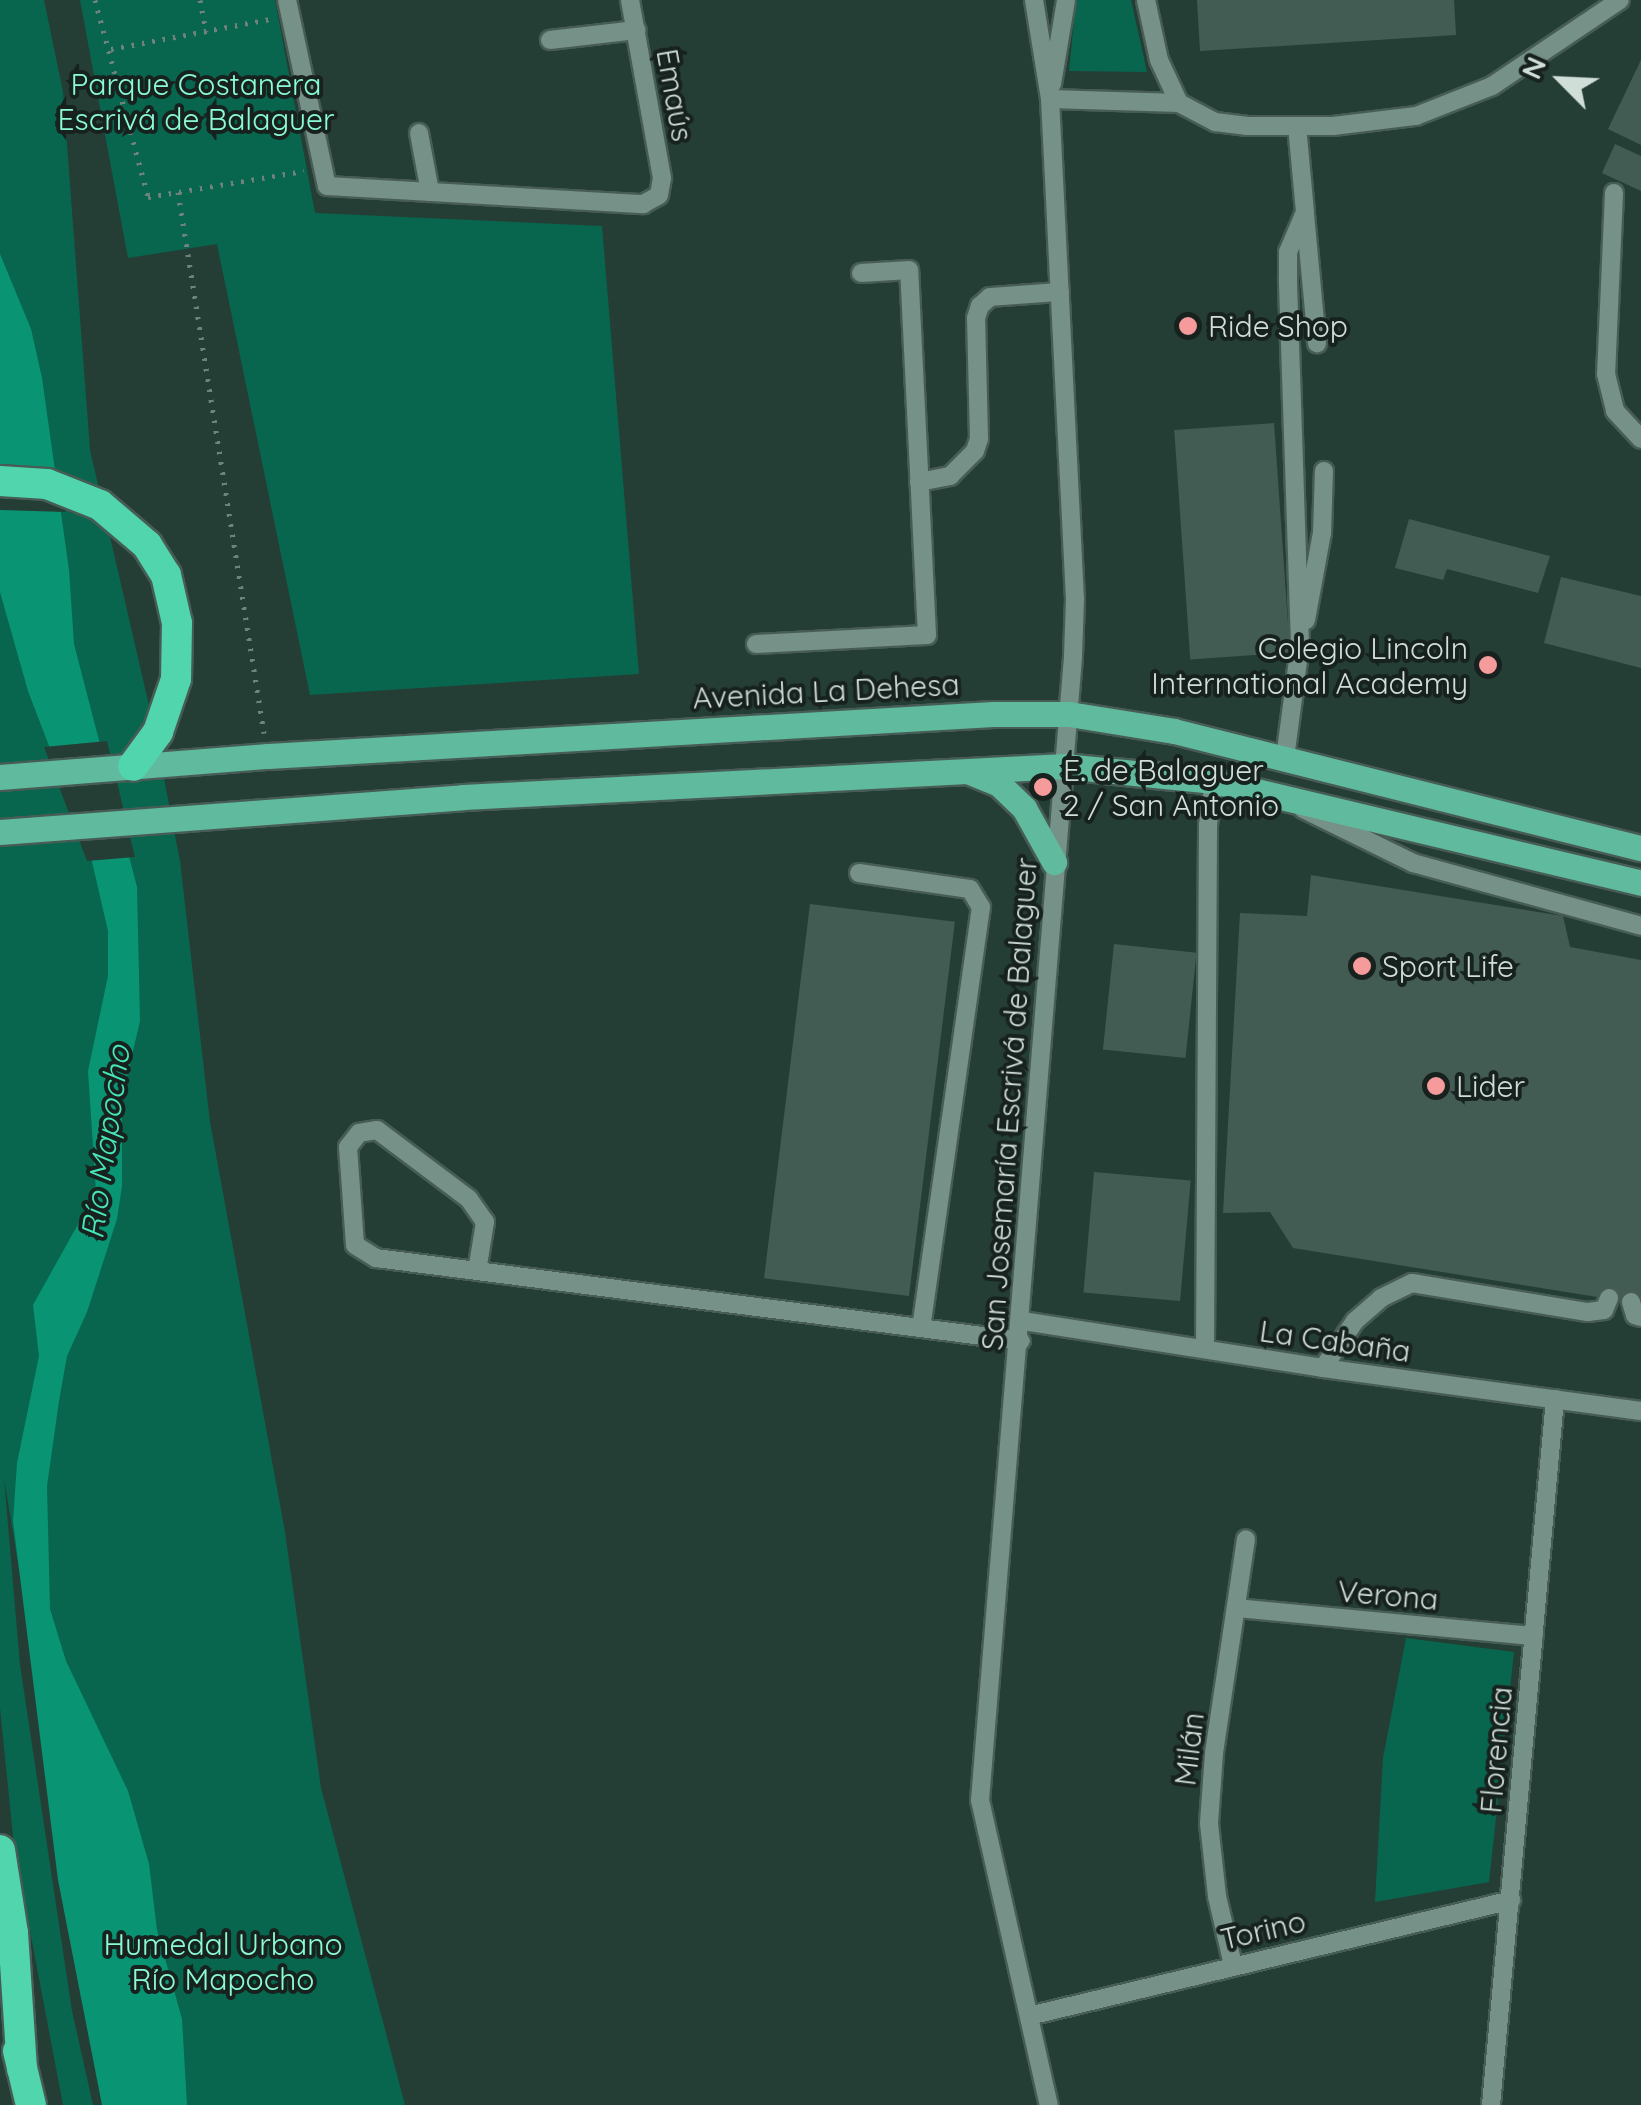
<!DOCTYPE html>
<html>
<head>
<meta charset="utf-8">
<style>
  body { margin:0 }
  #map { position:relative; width:1641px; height:2105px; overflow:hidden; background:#253e35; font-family:Quicksand,sans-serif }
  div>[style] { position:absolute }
  .green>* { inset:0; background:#08664f }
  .water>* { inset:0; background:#099574 }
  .pier>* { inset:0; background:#253e35 }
  .building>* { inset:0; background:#435c53; transform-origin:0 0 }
  .path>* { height:5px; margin-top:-2.5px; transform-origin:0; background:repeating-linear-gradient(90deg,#6f837c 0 2.5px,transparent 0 10.5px) }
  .roads { filter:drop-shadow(2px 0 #475c55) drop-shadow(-2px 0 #475c55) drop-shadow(0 2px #475c55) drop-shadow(0 -2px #475c55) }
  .minor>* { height:18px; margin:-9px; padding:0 9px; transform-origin:9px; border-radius:9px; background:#769187 }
  .major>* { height:25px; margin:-12.5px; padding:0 12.5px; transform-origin:12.5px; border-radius:12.5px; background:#5fba9e }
  .highway>* { height:30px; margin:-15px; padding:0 15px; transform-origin:15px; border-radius:15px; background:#50d5ad }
  .dots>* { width:28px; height:28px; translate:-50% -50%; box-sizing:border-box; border:5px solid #17221e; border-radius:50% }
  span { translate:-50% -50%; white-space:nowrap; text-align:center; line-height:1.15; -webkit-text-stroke:8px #17221e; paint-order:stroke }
  .park-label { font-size:30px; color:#8bfbd6 }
  .street-label { font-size:30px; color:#d0ded8 }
  .poi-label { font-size:30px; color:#d0ded8 }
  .left { translate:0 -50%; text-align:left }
  .right { translate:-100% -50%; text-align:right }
  .water-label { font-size:32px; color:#46e6b9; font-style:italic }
  .north { position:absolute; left:1511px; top:30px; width:100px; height:100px; -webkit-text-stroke:8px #17221e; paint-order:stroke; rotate:294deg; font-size:28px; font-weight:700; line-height:40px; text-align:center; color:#d0ded8 }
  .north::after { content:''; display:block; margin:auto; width:35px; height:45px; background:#d0ded8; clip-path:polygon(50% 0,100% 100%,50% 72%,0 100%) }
</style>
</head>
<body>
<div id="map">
  <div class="green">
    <div style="clip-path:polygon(0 0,44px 0,63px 92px,90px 450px,154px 727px,180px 861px,210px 1122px,285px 1532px,321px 1788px,405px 2105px,107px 2105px,4px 1478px,20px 1665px,72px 2011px,93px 2105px,63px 2105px,14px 1846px,0 1708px)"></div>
    <div style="clip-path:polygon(80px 0,275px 0,315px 213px,602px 226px,639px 674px,310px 695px,217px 244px,128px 258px)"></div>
    <div style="clip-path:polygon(1076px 0,1131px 0,1147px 72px,1069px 71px)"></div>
    <div style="clip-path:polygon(1406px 1638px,1514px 1652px,1489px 1882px,1375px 1902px,1383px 1758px)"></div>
  </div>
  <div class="water">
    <div style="clip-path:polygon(0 254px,31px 329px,42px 378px,69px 570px,74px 644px,137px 887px,140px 1021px,122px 1098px,122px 1186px,117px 1219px,87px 1312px,67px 1356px,59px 1401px,47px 1486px,50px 1609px,66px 1661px,128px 1791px,149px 1864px,157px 1930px,182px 2019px,187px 2105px,102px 2105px,58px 1880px,13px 1521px,17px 1463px,39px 1356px,33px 1305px,96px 1192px,88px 1071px,108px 976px,108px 931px,90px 853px,28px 691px,0 592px)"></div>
  </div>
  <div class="pier">
    <div style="clip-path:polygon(34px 469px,59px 472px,66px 512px,0 510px,0 470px)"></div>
    <div style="clip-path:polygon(107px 741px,135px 857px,87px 861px,44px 747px)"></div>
  </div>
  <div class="building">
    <div style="clip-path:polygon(1197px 0,1454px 0,1456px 35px,1200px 51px)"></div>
    <div style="clip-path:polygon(1641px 60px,1641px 145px,1608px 129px)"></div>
    <div style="clip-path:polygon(1615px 144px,1641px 156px,1641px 191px,1602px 173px)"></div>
    <div style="left:1274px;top:423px;width:230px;height:100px;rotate:86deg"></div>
    <div style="clip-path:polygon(1409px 519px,1550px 556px,1538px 593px,1447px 569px,1443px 580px,1395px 568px)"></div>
    <div style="clip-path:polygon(1561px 577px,1641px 596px,1641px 668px,1544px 643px)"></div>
    <div style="clip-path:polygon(1311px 875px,1563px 916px,1570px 947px,1641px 960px,1641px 1304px,1293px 1248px,1270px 1212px,1223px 1213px,1240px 913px,1307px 916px)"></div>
    <div style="left:810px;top:904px;width:146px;height:377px;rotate:7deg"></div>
    <div style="left:1114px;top:944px;width:83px;height:106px;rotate:6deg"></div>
    <div style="left:1094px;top:1172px;width:97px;height:121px;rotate:5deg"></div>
  </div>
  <div class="path">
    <div style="left:95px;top:0;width:204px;rotate:74.9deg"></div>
    <div style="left:148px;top:197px;width:158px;rotate:-9.5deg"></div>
    <div style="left:200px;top:0;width:32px;rotate:79deg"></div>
    <div style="left:111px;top:49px;width:162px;rotate:-10.7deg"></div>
    <div style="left:178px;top:192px;width:548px;rotate:80.97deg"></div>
  </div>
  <div class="roads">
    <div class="minor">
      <div style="left:287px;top:0;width:190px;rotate:77.9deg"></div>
      <div style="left:327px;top:186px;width:317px;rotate:3.3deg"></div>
      <div style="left:643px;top:204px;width:18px;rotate:-29deg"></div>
      <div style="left:659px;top:195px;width:17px;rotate:-80deg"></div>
      <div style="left:662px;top:178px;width:181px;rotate:-100.2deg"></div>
      <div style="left:1034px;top:0;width:100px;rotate:80.8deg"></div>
      <div style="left:1050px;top:99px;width:501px;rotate:87.14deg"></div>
      <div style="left:1075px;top:599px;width:58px;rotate:92deg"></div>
      <div style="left:1073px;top:657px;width:1147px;rotate:94.65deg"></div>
      <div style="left:980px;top:1800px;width:313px;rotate:77.3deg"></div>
      <div style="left:1146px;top:0;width:61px;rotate:77.8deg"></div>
      <div style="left:1159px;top:60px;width:47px;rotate:65.1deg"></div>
      <div style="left:550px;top:40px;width:87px;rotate:-6.6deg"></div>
      <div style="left:1052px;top:84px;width:85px;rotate:-80.5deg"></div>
      <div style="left:1050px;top:99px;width:129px;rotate:1.8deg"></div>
      <div style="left:1179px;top:103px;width:41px;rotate:27.8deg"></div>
      <div style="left:1215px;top:122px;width:31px;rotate:7deg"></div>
      <div style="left:1246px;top:126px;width:87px"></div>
      <div style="left:1333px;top:126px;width:84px;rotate:-6.9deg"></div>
      <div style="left:1416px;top:116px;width:82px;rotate:-21.5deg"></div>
      <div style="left:1492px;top:86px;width:154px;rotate:-33.9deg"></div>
      <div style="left:419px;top:133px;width:60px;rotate:79.4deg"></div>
      <div style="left:1614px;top:193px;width:181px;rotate:92.5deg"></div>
      <div style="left:1606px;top:374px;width:38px;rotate:76deg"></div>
      <div style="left:1615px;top:411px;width:38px;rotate:47deg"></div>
      <div style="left:1305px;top:214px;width:130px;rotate:84.7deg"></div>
      <div style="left:919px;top:482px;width:32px;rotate:-11deg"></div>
      <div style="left:950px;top:476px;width:35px;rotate:-45deg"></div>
      <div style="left:975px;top:451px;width:13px;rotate:-72deg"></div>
      <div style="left:979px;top:439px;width:121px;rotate:-91.4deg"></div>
      <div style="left:976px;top:318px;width:13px;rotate:-72deg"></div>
      <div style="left:980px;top:306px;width:13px;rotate:-42deg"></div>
      <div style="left:990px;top:297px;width:70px;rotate:-4.1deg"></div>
      <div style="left:1306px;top:620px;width:88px;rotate:-79.6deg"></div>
      <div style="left:1322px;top:533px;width:62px;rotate:-88.2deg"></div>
      <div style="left:756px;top:644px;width:171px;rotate:-3deg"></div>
      <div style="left:927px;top:635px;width:365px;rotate:-92.8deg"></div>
      <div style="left:909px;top:270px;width:48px;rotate:176.4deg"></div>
      <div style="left:1285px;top:758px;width:114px;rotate:-82.4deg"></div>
      <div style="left:1300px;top:645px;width:366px;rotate:-91.9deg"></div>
      <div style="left:1288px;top:279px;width:27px;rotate:-90deg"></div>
      <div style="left:1288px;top:252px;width:43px;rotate:-67deg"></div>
      <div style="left:1305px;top:212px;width:86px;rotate:-95.3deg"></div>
      <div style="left:1303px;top:809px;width:123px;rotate:26.1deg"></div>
      <div style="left:1413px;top:863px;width:237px;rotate:15.4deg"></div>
      <div style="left:859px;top:873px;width:112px;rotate:8.2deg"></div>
      <div style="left:970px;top:889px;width:21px;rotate:59deg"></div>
      <div style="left:981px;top:907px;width:424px;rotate:98.1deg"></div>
      <div style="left:477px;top:1271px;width:50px;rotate:-80.7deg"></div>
      <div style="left:485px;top:1222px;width:28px;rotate:-125deg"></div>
      <div style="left:469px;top:1199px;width:115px;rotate:-143.1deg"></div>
      <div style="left:377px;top:1130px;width:18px;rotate:171deg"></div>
      <div style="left:359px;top:1133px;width:18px;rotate:128deg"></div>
      <div style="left:348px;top:1147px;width:98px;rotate:85.9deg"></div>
      <div style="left:355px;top:1245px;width:25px;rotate:32deg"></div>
      <div style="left:376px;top:1258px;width:650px;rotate:7.33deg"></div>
      <div style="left:1631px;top:1302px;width:14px;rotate:73deg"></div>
      <div style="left:1635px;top:1315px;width:6px;rotate:18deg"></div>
      <div style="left:1023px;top:1321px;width:304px;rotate:8.9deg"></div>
      <div style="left:1323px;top:1368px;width:321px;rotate:7.7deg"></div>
      <div style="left:1205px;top:1349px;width:524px;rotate:-89.67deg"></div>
      <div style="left:1208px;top:825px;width:44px;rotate:-82.2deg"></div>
      <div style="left:1323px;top:1368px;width:57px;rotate:-55.8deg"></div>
      <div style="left:1355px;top:1321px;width:35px;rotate:-41deg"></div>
      <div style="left:1381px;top:1298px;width:34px;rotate:-26deg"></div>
      <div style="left:1412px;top:1283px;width:178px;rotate:9.4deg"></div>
      <div style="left:1588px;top:1312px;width:16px;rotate:-7deg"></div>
      <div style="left:1604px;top:1310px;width:13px;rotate:-67deg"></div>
      <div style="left:1236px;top:1608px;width:299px;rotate:5.4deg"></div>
      <div style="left:1233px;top:1965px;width:71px;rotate:-103.1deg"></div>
      <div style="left:1217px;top:1896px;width:73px;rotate:-96.3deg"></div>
      <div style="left:1209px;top:1823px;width:70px;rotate:-85.9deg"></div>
      <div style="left:1214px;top:1753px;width:216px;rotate:-81.5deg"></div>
      <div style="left:1029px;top:2016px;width:496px;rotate:-13.5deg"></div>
      <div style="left:1491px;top:2105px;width:709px;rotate:-84.82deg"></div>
    </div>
    <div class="major">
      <div style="left:972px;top:773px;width:29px;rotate:22deg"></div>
      <div style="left:999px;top:784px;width:35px;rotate:44deg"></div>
      <div style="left:1024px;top:808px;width:62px;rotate:60.9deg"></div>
      <div style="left:0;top:777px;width:269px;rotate:-4.5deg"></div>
      <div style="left:268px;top:756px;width:726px;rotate:-3.32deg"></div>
      <div style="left:993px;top:714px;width:76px"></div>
      <div style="left:1069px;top:714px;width:106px;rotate:9.2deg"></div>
      <div style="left:1174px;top:731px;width:481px;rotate:14.1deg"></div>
      <div style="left:0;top:832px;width:464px;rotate:-4.3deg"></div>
      <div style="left:463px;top:797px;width:602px;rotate:-2.95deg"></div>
      <div style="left:1064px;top:766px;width:151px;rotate:5.7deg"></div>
      <div style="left:1214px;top:781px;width:439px;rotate:13.4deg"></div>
    </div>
    <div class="highway">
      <div style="left:0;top:481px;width:47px;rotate:3.7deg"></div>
      <div style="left:47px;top:484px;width:57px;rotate:21.6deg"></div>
      <div style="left:100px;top:505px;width:62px;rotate:40.4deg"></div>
      <div style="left:147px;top:545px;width:36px;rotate:58deg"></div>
      <div style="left:166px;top:575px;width:49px;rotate:77.1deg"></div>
      <div style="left:177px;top:623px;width:56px;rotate:91deg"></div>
      <div style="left:176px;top:679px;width:56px;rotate:108.8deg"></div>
      <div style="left:158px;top:732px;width:42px;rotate:126.3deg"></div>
      <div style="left:0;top:1850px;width:84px;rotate:81.1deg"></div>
      <div style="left:13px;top:1933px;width:136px;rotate:86.2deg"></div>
      <div style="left:18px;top:2051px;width:56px;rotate:76.5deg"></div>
    </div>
  </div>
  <div class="dots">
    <div style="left:1188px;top:326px;background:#f59b9b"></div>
    <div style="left:1488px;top:665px;background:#f59b9b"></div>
    <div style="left:1043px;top:787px;background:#f59b9b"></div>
    <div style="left:1362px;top:966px;background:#f59b9b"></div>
    <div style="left:1436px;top:1086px;background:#f59b9b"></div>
  </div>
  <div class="park-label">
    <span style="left:196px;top:101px">Parque Costanera<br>Escrivá de Balaguer</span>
    <span style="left:223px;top:1961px">Humedal Urbano<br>Río Mapocho</span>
  </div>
  <div class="street-label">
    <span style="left:675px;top:95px;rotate:80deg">Emaús</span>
    <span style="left:826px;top:691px;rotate:-3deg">Avenida La Dehesa</span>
    <span style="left:1009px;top:1104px;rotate:-86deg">San Josemaría Escrivá de Balaguer</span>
    <span style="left:1335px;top:1341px;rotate:8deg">La Cabaña</span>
    <span style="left:1388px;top:1595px;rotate:5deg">Verona</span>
    <span style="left:1189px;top:1749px;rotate:-83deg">Milán</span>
    <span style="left:1496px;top:1750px;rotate:-85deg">Florencia</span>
    <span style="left:1263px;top:1930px;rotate:-13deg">Torino</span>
  </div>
  <div class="poi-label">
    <span class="left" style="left:1208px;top:326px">Ride Shop</span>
    <span class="right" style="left:1468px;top:665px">Colegio Lincoln<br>International Academy</span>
    <span class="left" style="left:1063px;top:787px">E. de Balaguer<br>2 / San Antonio</span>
    <span class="left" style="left:1382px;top:966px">Sport Life</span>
    <span class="left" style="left:1456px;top:1086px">Lider</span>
  </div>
  <div class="water-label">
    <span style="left:105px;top:1142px;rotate:-82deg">Río Mapocho</span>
  </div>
  <div class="north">N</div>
</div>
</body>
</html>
